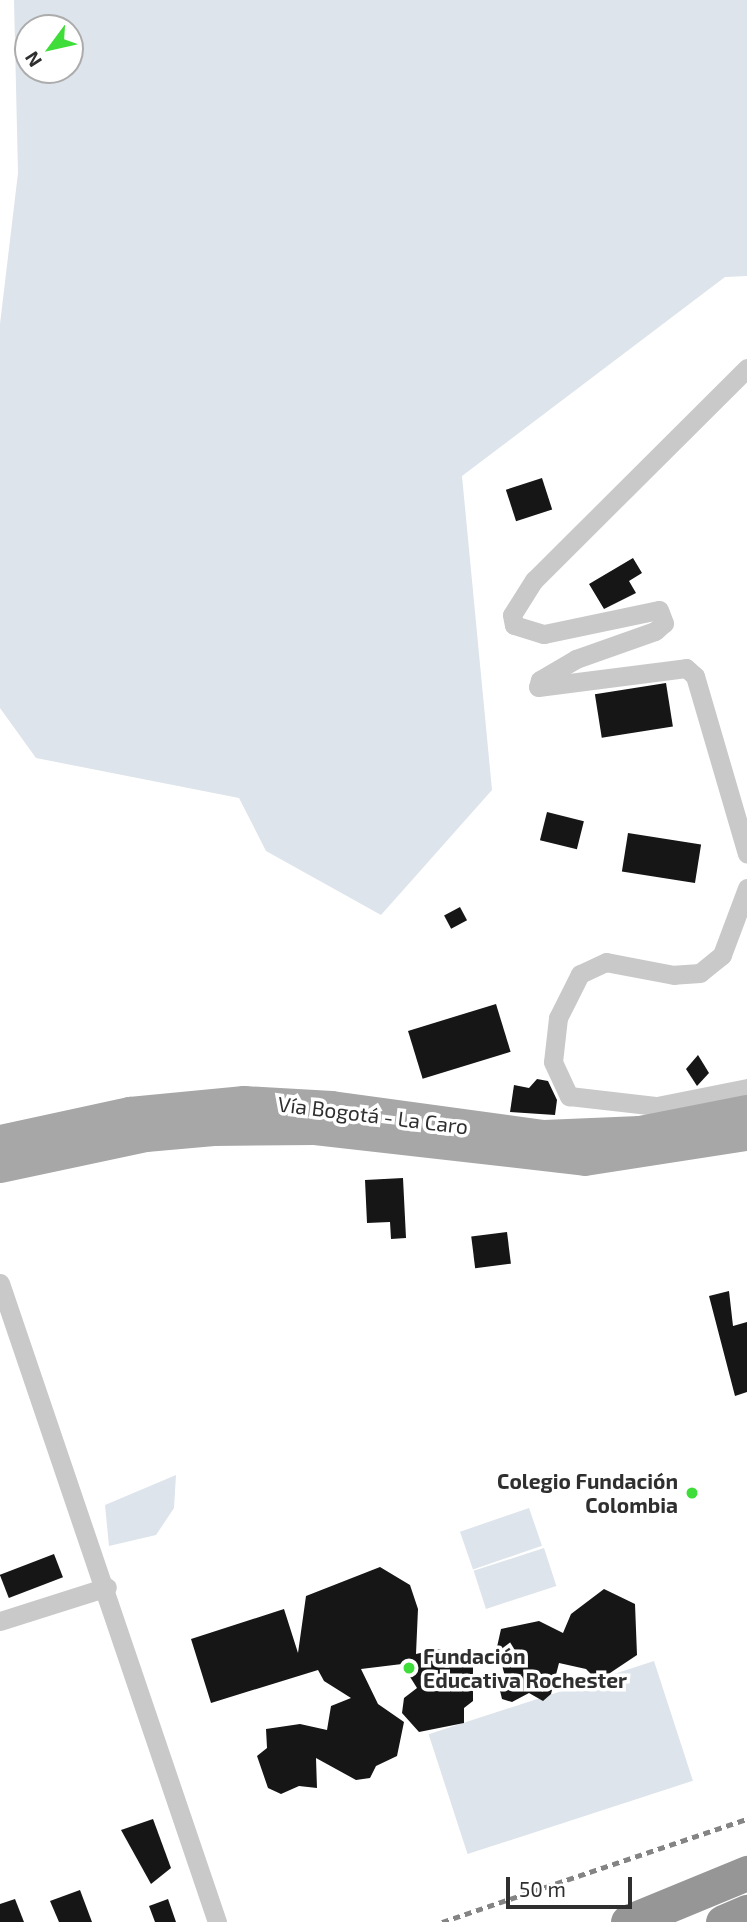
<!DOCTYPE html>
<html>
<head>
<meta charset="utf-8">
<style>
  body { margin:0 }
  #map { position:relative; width:747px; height:1922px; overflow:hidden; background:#fff; font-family:"Exo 2",sans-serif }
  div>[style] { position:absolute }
  .green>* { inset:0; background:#dde4eb; transform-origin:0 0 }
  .building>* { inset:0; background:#161616; transform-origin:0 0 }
  .street>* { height:19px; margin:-9.5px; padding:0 9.5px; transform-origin:9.5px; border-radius:9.5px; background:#c9c9c9 }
  .primary>* { height:30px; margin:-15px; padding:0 15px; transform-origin:15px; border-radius:15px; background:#a7a7a7 }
  .highway>* { height:35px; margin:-17.5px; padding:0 17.5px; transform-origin:17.5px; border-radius:17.5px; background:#969696 }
  .rail>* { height:5px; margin-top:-2.5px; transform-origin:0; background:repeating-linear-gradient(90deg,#848484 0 7px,transparent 0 12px) }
  .dots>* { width:19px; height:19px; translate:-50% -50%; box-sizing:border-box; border:4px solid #fff; border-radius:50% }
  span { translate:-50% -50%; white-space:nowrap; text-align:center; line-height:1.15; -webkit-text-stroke:7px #fff; paint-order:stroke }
  .street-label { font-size:21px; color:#2f2f2f }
  .poi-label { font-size:21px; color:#2f2f2f; font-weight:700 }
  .right { translate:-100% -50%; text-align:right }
  .left { translate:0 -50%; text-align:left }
  .north { position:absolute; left:14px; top:14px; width:70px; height:70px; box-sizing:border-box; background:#fff; border:2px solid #acacac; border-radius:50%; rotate:237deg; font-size:19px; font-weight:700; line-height:28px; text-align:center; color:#2f2f2f }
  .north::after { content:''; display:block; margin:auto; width:24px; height:32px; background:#3fdd39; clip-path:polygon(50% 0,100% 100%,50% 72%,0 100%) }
  .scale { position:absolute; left:506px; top:1877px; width:126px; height:32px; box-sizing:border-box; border:4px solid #2f2f2f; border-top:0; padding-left:9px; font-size:21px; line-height:24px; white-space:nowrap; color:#2f2f2f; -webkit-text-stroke:5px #fff; paint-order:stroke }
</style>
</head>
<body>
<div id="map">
  <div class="green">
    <div style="clip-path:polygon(evenodd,14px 0,747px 0,747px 276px,725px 277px,462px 476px,492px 790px,381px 915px,266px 851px,239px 798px,36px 758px,0 708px,0 324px,18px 173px,14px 0,28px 28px,70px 28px,70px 70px,28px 70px,28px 28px)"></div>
    <div style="clip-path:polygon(176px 1475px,174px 1508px,156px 1535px,109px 1546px,105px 1505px)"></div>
    <div style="left:529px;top:1508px;width:40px;height:73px;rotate:71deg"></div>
    <div style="left:544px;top:1548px;width:40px;height:74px;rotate:72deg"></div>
    <div style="left:654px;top:1661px;width:126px;height:237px;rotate:72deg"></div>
  </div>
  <div class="building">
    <div style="left:542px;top:478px;width:33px;height:38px;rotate:72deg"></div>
    <div style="clip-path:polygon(633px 558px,642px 573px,629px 581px,636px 593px,604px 609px,589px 584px)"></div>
    <div style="left:666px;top:683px;width:44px;height:72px;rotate:81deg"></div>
    <div style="left:547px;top:812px;width:38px;height:29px;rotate:14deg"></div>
    <div style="left:628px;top:833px;width:74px;height:39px;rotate:9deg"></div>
    <div style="left:460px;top:907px;width:15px;height:18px;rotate:62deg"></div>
    <div style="left:496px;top:1004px;width:50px;height:92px;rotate:73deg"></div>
    <div style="clip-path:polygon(698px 1055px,709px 1073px,697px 1086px,686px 1069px)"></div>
    <div style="clip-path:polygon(537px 1079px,548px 1081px,557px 1100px,555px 1115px,510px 1112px,514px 1085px,529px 1088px)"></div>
    <div style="clip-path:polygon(403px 1178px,406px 1238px,391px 1239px,390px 1222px,367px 1223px,365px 1180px)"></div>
    <div style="left:507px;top:1232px;width:32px;height:36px;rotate:83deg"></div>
    <div style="clip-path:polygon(729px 1291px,733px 1326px,747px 1322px,747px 1392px,735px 1396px,709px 1296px)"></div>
    <div style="left:54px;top:1554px;width:25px;height:58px;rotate:69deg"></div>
    <div style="clip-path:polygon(380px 1567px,410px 1585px,418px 1609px,416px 1654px,438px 1649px,473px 1659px,473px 1701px,464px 1708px,464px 1723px,419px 1732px,402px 1713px,404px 1698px,417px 1688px,402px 1664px,361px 1669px,378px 1704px,404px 1722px,397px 1756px,376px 1766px,370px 1778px,356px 1780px,316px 1758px,317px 1788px,299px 1786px,281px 1794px,268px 1788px,257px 1756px,267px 1748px,266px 1729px,300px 1724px,327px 1730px,331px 1706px,351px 1698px,324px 1681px,318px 1670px,211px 1703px,191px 1639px,284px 1609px,298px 1653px,306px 1596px)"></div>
    <div style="clip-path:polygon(604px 1589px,635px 1604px,637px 1655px,598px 1681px,586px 1669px,559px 1663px,551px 1694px,543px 1701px,529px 1693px,512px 1702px,502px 1699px,496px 1674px,506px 1680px,497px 1647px,501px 1629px,539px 1621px,563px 1633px,571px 1614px)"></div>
    <div style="clip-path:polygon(153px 1819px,171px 1868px,151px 1884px,121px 1830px)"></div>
    <div style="clip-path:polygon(80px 1890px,92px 1922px,59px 1922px,50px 1901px)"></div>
    <div style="clip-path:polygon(15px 1899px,24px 1922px,0 1922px,0 1904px)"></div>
    <div style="clip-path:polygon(168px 1899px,176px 1922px,155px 1922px,149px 1906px)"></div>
  </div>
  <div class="street">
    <div style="left:747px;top:368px;width:301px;rotate:135.1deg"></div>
    <div style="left:534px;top:580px;width:41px;rotate:122.2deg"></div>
    <div style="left:512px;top:615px;width:10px;rotate:79deg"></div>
    <div style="left:514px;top:625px;width:31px;rotate:17deg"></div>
    <div style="left:544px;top:634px;width:117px;rotate:-11.8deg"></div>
    <div style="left:659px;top:610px;width:14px;rotate:69deg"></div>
    <div style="left:664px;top:623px;width:12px;rotate:138deg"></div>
    <div style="left:655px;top:631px;width:84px;rotate:160.5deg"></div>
    <div style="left:576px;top:659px;width:42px;rotate:149.7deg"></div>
    <div style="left:540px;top:680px;width:7px;rotate:106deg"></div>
    <div style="left:538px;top:687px;width:149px;rotate:-7.3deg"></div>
    <div style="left:686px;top:668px;width:12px;rotate:42deg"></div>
    <div style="left:695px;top:676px;width:185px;rotate:73.7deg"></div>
    <div style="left:747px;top:888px;width:72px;rotate:110.5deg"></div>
    <div style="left:722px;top:955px;width:28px;rotate:141deg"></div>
    <div style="left:700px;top:973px;width:26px;rotate:176deg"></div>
    <div style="left:674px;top:975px;width:69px;rotate:-169.2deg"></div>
    <div style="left:606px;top:962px;width:29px;rotate:155deg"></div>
    <div style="left:580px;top:974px;width:49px;rotate:116.6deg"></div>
    <div style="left:558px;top:1018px;width:44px;rotate:96.5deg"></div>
    <div style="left:553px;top:1062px;width:38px;rotate:65deg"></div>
    <div style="left:569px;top:1096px;width:89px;rotate:6.5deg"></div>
    <div style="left:657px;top:1106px;width:92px;rotate:-11.3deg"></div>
    <div style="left:0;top:1283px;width:675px;rotate:71.24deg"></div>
    <div style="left:0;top:1621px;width:112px;rotate:-17.6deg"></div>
  </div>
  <div class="primary">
    <div style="left:0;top:1140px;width:133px;rotate:-12.2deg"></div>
    <div style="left:130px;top:1112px;width:115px;rotate:-5.5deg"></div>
    <div style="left:244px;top:1101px;width:88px;rotate:3.3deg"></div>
    <div style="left:332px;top:1106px;width:214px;rotate:7.8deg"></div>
    <div style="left:544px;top:1135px;width:96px;rotate:-2.4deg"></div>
    <div style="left:640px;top:1131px;width:109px;rotate:-11.1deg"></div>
    <div style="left:0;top:1168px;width:149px;rotate:-12deg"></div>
    <div style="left:146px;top:1137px;width:68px;rotate:-5deg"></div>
    <div style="left:214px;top:1131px;width:101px;rotate:-0.6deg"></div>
    <div style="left:315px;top:1130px;width:272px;rotate:6.5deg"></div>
    <div style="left:585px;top:1161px;width:164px;rotate:-8.8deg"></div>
  </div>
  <div class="highway">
    <div style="left:628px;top:1922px;width:129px;rotate:-22.4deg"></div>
    <div style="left:723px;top:1922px;width:26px;rotate:-23deg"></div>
  </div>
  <div class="rail">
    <div style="left:442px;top:1922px;width:322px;rotate:-18.7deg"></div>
  </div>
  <div class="dots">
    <div style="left:692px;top:1493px;background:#3fdd39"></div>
    <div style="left:409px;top:1668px;background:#3fdd39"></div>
  </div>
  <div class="street-label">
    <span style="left:373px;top:1115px;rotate:7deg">Vía Bogotá - La Caro</span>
  </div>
  <div class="poi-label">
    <span class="right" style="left:678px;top:1493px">Colegio Fundación<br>Colombia</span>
    <span class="left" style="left:423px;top:1668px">Fundación<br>Educativa Rochester</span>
  </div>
  <div class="north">N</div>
  <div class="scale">50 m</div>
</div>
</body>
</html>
